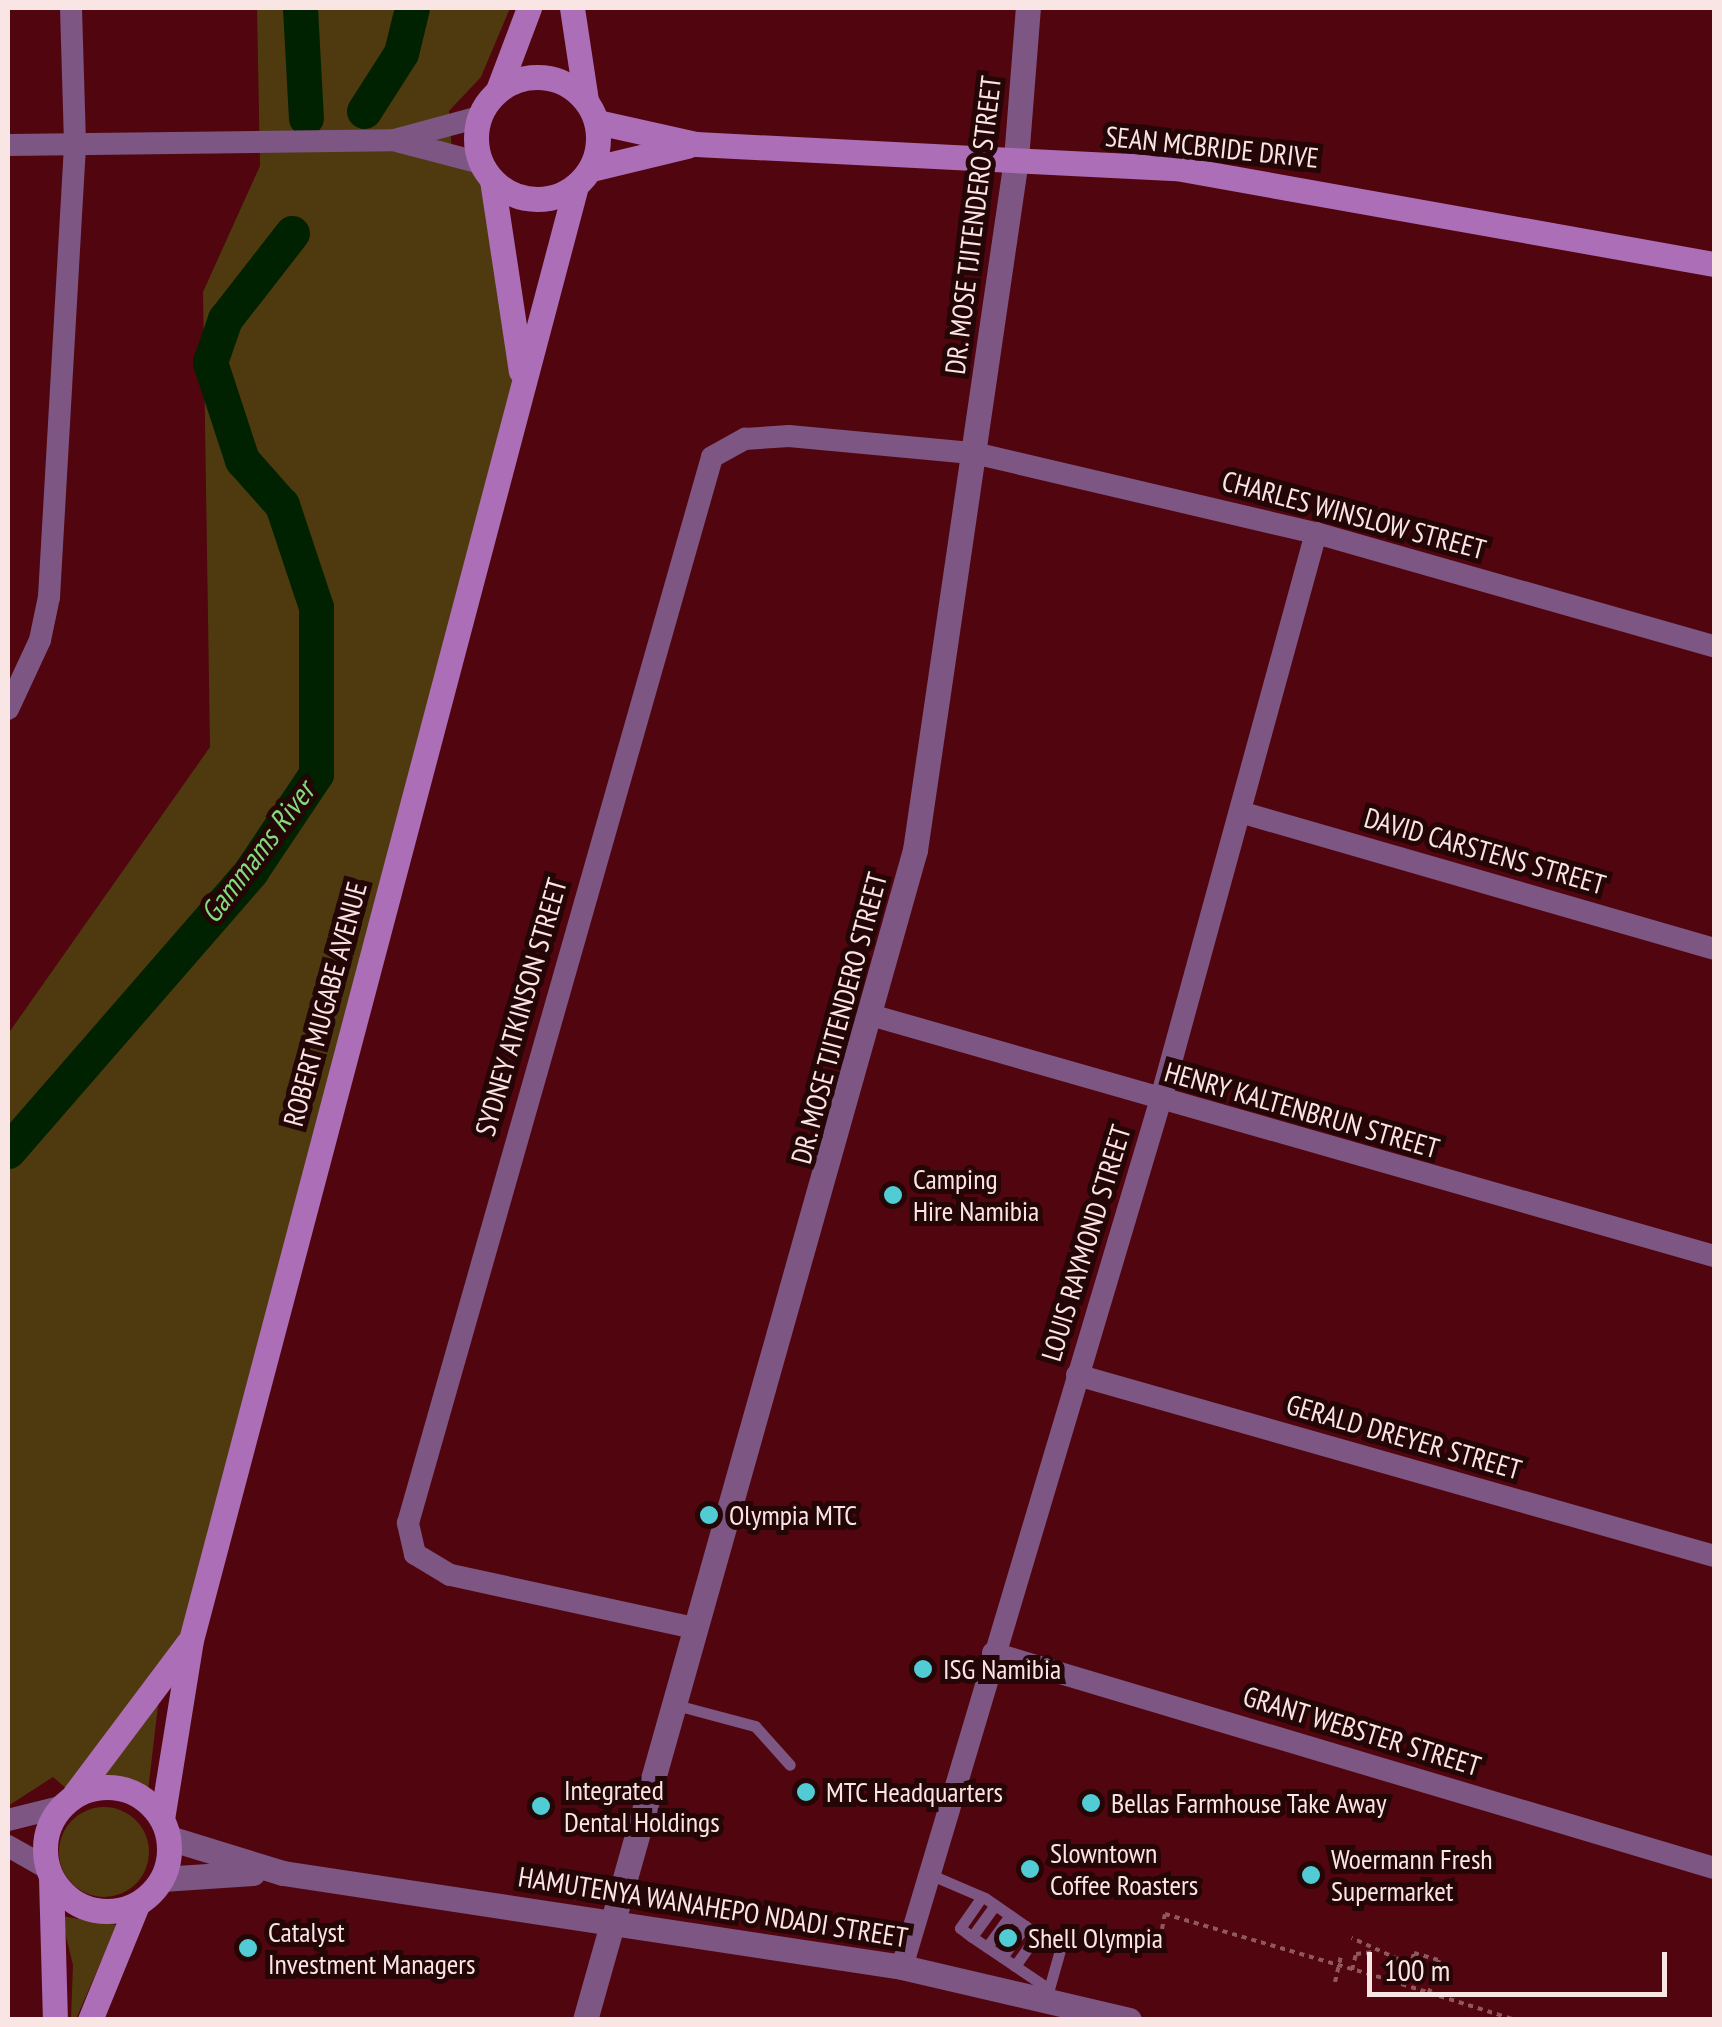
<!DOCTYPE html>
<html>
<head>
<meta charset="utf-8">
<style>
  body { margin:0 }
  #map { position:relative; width:1722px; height:2027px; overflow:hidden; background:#51050f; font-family:"PT Sans Narrow",sans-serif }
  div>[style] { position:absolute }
  .green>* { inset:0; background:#4f3a0f }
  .round { border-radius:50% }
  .river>* { height:35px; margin:-17.5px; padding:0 17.5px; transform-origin:17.5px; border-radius:17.5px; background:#020 }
  .path>* { height:4px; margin-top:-2px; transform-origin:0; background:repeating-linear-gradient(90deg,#8f585e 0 5px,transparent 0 10px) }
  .service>* { height:11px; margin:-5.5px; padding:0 5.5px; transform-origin:5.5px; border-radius:5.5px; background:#7d5683 }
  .minor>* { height:22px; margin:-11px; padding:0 11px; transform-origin:11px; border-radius:11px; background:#7d5683 }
  .tertiary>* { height:25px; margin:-12.5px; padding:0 12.5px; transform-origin:12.5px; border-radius:12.5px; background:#7d5683 }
  .secondary>* { height:25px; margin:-12.5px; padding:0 12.5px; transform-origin:12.5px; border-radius:12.5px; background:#ac6eb6 }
  .secondary>.ring { margin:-12.5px; padding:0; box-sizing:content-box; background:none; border:25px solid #ac6eb6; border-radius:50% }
  .dots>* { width:28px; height:28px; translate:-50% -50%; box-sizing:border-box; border:5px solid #240607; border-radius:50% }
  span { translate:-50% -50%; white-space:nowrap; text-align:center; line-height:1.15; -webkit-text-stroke:10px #240607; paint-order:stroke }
  .street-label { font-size:28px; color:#f9e5e4 }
  .poi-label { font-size:28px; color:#f9e5e4 }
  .left { translate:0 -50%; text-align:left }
  .water-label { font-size:30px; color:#84db7b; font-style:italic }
  .frame { position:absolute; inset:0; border:10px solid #f9e5e4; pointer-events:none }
  .scale { position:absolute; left:1367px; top:1952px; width:300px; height:45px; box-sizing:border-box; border:5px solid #f9e5e4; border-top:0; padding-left:12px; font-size:30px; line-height:35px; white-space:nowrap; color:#f9e5e4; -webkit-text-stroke:8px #240607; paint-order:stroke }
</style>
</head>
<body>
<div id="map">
  <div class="green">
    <div style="clip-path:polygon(257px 8px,510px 8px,481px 77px,449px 111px,453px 167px,481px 163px,524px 386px,191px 1640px,74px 1795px,53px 1777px,8px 1806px,8px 1034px,210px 747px,203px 292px,260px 166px)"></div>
    <div style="clip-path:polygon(160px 1688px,148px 1791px,94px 1777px)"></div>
    <div class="round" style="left:59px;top:1807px;width:90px;height:90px"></div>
    <div style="clip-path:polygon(61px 1916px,117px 1925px,76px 2019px,71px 2019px,73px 1965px)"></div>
  </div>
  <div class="river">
    <div style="left:300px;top:8px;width:110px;rotate:86.9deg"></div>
    <div style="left:364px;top:111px;width:69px;rotate:-57.5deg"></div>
    <div style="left:401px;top:53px;width:46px;rotate:-76.3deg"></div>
    <div style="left:8px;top:1151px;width:371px;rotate:-49deg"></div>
    <div style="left:251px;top:871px;width:117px;rotate:-56.2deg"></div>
    <div style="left:316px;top:774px;width:167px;rotate:-90deg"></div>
    <div style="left:316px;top:607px;width:108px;rotate:-108.4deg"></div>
    <div style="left:282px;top:505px;width:60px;rotate:-131.6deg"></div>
    <div style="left:242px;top:460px;width:103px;rotate:-108.1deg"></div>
    <div style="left:210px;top:362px;width:46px;rotate:-70.8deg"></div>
    <div style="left:225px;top:319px;width:109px;rotate:-52.1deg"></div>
  </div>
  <div class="path">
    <div style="left:1162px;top:1929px;width:15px;rotate:-79deg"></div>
    <div style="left:1165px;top:1914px;width:237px;rotate:16.4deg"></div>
    <div style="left:1392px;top:1981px;width:23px;rotate:-75deg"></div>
    <div style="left:1398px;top:1959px;width:51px;rotate:-155.5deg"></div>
    <div style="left:1396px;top:1965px;width:20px;rotate:30deg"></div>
    <div style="left:1410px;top:1969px;width:16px;rotate:-76deg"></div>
    <div style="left:1414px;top:1953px;width:26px;rotate:16deg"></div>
    <div style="left:1439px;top:1960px;width:34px;rotate:107deg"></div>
    <div style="left:1352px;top:1970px;width:16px;rotate:-76deg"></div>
    <div style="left:1356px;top:1954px;width:17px;rotate:-7deg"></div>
    <div style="left:1392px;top:1981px;width:130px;rotate:17.5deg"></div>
    <div style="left:1335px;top:1982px;width:27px;rotate:-77deg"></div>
  </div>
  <div class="service">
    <div style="left:676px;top:1705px;width:82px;rotate:14.9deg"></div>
    <div style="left:755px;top:1726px;width:52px;rotate:48.1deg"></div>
    <div style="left:929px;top:1874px;width:61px;rotate:23.2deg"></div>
    <div style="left:985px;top:1898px;width:91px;rotate:34.7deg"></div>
    <div style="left:1060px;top:1950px;width:48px;rotate:105.8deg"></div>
    <div style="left:995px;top:1905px;width:39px;rotate:126deg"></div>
    <div style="left:972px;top:1937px;width:93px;rotate:34deg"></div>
    <div style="left:972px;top:1937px;width:15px;rotate:-143deg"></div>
    <div style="left:960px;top:1928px;width:38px;rotate:-55deg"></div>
    <div style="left:987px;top:1947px;width:39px;rotate:-54deg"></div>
    <div style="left:1002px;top:1957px;width:39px;rotate:-53deg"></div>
    <div style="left:1015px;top:1966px;width:38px;rotate:-55deg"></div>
  </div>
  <div class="minor">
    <div style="left:397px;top:141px;width:87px;rotate:14.7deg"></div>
    <div style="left:8px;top:145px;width:386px;rotate:-0.7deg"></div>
    <div style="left:394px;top:140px;width:88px;rotate:-15.1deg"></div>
    <div style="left:8px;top:709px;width:76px;rotate:-65.1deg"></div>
    <div style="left:40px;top:640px;width:44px;rotate:-78.2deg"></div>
    <div style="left:49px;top:597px;width:455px;rotate:-86.7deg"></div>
    <div style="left:75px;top:143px;width:135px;rotate:-91.7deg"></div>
    <div style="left:1240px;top:812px;width:493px;rotate:16.1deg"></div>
    <div style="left:874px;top:1016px;width:874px;rotate:15.95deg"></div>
    <div style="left:1077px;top:1375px;width:662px;rotate:15.86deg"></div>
    <div style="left:694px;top:1628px;width:250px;rotate:-167.7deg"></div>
    <div style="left:450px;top:1575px;width:41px;rotate:-149deg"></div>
    <div style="left:415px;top:1554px;width:32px;rotate:-103deg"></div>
    <div style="left:408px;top:1523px;width:1108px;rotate:-74.08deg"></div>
    <div style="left:712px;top:457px;width:38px;rotate:-29deg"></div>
    <div style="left:745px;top:439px;width:44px;rotate:-3.9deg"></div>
    <div style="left:789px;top:436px;width:186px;rotate:5.3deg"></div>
    <div style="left:974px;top:453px;width:351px;rotate:13.2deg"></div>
    <div style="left:1316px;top:533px;width:414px;rotate:15.9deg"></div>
    <div style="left:993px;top:1653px;width:752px;rotate:16.6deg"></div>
    <div style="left:8px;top:1820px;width:54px;rotate:-14deg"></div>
    <div style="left:8px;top:1846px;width:45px;rotate:29.4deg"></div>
    <div style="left:902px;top:1967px;width:903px;rotate:-73.39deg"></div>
    <div style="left:1160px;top:1102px;width:590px;rotate:-74.67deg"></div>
  </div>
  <div class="tertiary">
    <div style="left:169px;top:1838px;width:119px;rotate:17.1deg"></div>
    <div style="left:283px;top:1873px;width:626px;rotate:8.63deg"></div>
    <div style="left:902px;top:1967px;width:233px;rotate:13.1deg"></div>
    <div style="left:162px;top:1879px;width:91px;rotate:-3.8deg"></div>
    <div style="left:585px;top:2020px;width:1216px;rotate:-74.25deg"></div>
    <div style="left:915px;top:850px;width:698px;rotate:-81.68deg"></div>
    <div style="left:1016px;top:159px;width:151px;rotate:-85.5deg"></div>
  </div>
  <div class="secondary">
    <div style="left:572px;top:8px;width:94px;rotate:81.4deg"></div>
    <div class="ring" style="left:476px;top:77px;width:97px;height:97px"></div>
    <div style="left:498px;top:90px;width:88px;rotate:-69.3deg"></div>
    <div style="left:597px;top:122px;width:101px;rotate:12.5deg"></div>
    <div style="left:696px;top:144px;width:481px;rotate:2.9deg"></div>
    <div style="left:1176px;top:168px;width:546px;rotate:10.12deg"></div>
    <div style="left:591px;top:169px;width:99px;rotate:-13.5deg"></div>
    <div style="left:492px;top:180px;width:193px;rotate:81.4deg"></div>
    <div class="ring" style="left:45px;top:1787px;width:99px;height:99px"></div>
    <div style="left:74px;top:1795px;width:190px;rotate:-53.1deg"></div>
    <div style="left:162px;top:1819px;width:181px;rotate:-80.8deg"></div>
    <div style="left:191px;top:1640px;width:1504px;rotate:-75.17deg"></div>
    <div style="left:51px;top:1878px;width:142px;rotate:88.4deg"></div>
    <div style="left:90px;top:2020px;width:124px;rotate:-67.8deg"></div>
  </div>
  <div class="dots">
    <div style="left:893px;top:1195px;background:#51ccd5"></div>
    <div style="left:709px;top:1515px;background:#51ccd5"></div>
    <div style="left:923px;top:1669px;background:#51ccd5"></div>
    <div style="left:806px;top:1792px;background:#51ccd5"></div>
    <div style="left:1091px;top:1803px;background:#51ccd5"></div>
    <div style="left:541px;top:1806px;background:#51ccd5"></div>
    <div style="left:1030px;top:1869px;background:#51ccd5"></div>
    <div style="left:1311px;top:1875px;background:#51ccd5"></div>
    <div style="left:1008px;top:1938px;background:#51ccd5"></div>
    <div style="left:248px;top:1948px;background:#51ccd5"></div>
  </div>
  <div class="street-label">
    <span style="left:1212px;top:147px;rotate:6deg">SEAN MCBRIDE DRIVE</span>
    <span style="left:973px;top:225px;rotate:-83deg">DR. MOSE TJITENDERO STREET</span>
    <span style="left:1354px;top:515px;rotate:15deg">CHARLES WINSLOW STREET</span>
    <span style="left:1485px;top:851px;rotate:16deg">DAVID CARSTENS STREET</span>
    <span style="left:325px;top:1004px;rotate:-75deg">ROBERT MUGABE AVENUE</span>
    <span style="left:521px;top:1007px;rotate:-74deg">SYDNEY ATKINSON STREET</span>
    <span style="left:839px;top:1018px;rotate:-75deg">DR. MOSE TJITENDERO STREET</span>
    <span style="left:1302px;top:1110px;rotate:16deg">HENRY KALTENBRUN STREET</span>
    <span style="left:1086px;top:1243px;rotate:-73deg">LOUIS RAYMOND STREET</span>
    <span style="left:1404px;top:1437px;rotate:16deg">GERALD DREYER STREET</span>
    <span style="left:1362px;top:1731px;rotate:17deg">GRANT WEBSTER STREET</span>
    <span style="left:713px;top:1907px;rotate:9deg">HAMUTENYA WANAHEPO NDADI STREET</span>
  </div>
  <div class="poi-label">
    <span class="left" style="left:913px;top:1195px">Camping<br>Hire Namibia</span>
    <span class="left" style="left:729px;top:1515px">Olympia MTC</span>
    <span class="left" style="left:943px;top:1669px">ISG Namibia</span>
    <span class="left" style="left:564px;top:1806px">Integrated<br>Dental Holdings</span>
    <span class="left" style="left:826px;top:1792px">MTC Headquarters</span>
    <span class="left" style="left:1111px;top:1803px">Bellas Farmhouse Take Away</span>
    <span class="left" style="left:1050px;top:1869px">Slowntown<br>Coffee Roasters</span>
    <span class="left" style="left:1331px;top:1875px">Woermann Fresh<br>Supermarket</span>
    <span class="left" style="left:268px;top:1948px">Catalyst<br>Investment Managers</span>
    <span class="left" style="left:1028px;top:1938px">Shell Olympia</span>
  </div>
  <div class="water-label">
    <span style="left:257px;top:852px;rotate:-53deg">Gammams River</span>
  </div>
  <div class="frame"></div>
  <div class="scale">100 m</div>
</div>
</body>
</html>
